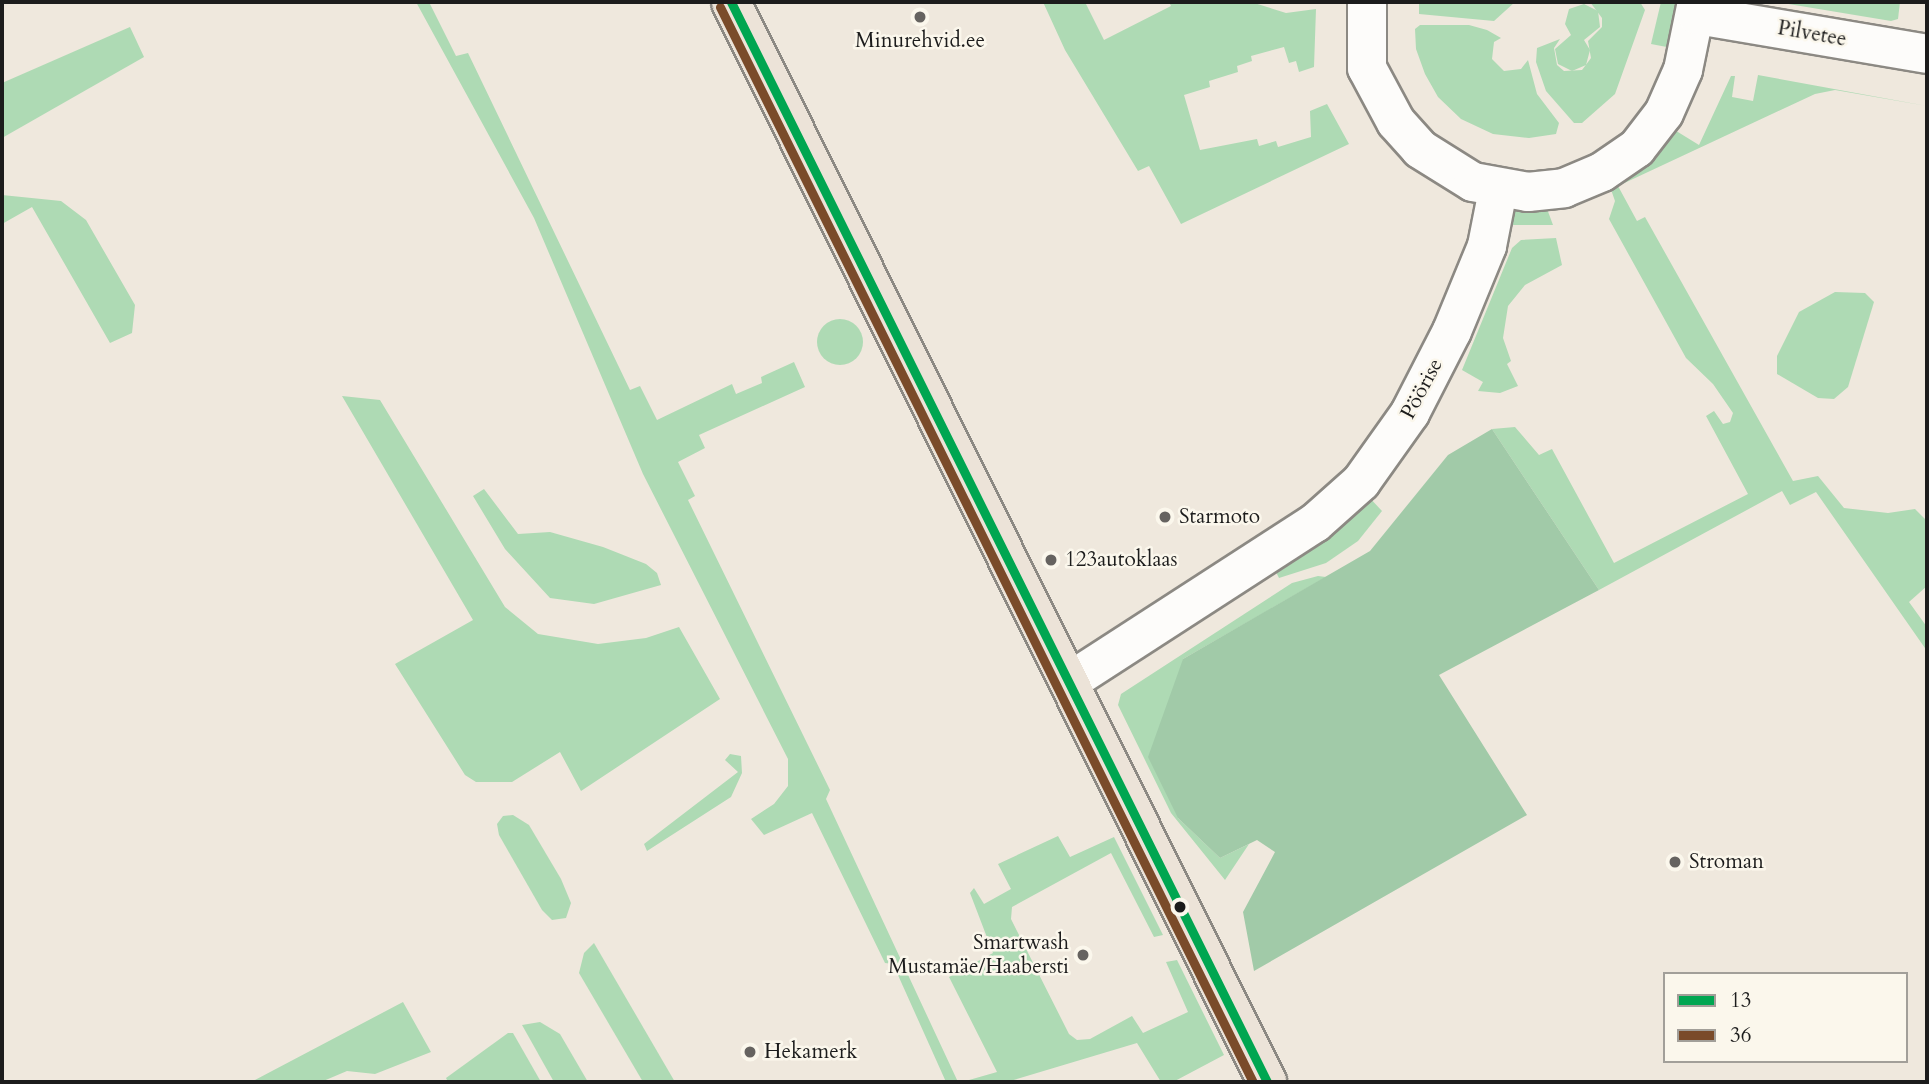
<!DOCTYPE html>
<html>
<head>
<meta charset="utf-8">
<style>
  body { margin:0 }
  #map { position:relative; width:1929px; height:1084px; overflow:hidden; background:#efe8dd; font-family:Cardo,serif }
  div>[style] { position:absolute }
  .green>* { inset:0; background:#aedab4 }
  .round { border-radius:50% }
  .forest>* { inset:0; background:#a1caa8 }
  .roads { filter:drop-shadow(2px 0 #8c8983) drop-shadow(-2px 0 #8c8983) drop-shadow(0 2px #8c8983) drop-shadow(0 -2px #8c8983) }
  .minor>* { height:38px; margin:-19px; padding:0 19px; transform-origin:19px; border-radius:19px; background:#fdfcfa }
  .major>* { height:38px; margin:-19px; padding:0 19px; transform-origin:19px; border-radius:19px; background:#ece3d8 }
  .bus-1>* { height:9px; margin:-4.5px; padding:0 4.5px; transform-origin:4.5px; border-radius:4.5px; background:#00a651 }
  .bus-2>* { height:9px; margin:-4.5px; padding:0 4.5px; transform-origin:4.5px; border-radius:4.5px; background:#7a4b2a }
  .dots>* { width:19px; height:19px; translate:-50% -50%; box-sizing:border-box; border:4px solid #fbf7ec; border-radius:50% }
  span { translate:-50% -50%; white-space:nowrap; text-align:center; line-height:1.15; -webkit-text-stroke:5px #fbf7ec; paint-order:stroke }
  .street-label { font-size:21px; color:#1c1c1c }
  .poi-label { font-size:21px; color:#1c1c1c }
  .left { translate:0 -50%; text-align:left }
  .right { translate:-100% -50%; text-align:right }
  .frame { position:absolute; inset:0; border:4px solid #1c1c1c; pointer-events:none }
  .legend { position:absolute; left:1663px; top:972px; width:245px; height:91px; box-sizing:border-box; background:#fbf7ec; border:2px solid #a29f99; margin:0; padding:9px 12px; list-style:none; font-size:21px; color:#1c1c1c }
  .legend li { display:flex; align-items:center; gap:14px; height:35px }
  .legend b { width:35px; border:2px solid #a29f99 }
</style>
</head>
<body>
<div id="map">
  <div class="green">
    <div style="clip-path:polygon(416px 2px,429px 2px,456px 56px,468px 53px,630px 390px,640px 386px,657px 420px,732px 384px,736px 394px,762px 383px,761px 377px,794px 362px,805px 387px,699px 435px,705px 448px,678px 462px,695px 496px,688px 500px,830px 790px,826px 799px,958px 1082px,946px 1082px,893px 964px,885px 963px,812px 813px,764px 835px,751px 819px,774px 804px,788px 786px,788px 759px,643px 474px,534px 218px)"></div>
    <div style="clip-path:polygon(1043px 2px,1085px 2px,1104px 40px,1171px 6px,1169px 2px,1251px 2px,1286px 13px,1316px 9px,1314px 67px,1299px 72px,1296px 61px,1289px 63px,1284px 47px,1251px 56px,1252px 61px,1237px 66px,1238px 72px,1209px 81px,1210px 87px,1184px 95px,1200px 150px,1257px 139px,1259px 146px,1276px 141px,1278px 147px,1311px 137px,1310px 111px,1327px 104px,1349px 144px,1181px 224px,1149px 166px,1138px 171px,1065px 50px)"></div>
    <div style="clip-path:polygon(1419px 2px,1515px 2px,1494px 21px,1419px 14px)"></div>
    <div style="clip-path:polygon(1590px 2px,1640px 2px,1645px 10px,1615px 94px,1582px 123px,1574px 123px,1546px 91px,1536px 62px,1537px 48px,1560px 39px,1554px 48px,1557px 65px,1564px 71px,1582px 70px,1591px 58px,1588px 41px,1602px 27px,1602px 18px)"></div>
    <div style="clip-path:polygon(1661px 2px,1682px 2px,1672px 48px,1651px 44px)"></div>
    <div style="clip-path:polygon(1777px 2px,1900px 2px,1898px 19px,1891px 21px)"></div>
    <div style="clip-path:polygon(1584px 4px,1598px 11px,1600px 27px,1584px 40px,1590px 50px,1586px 65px,1572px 71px,1558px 64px,1555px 49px,1571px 35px,1565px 24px,1569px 9px)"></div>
    <div style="clip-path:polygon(1420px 25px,1469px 25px,1487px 30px,1501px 38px,1494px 42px,1492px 59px,1504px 71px,1521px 69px,1528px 60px,1537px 94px,1559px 123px,1556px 134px,1529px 138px,1493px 134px,1461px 119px,1438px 97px,1425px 74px,1416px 49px,1415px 29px)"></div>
    <div style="clip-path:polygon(130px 27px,144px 57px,2px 138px,2px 83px)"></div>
    <div style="clip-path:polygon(1758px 75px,1927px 106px,1835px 90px,1815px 94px,1618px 186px,1637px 221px,1645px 217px,1793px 481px,1818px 476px,1844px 508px,1888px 513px,1915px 509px,1927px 521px,1927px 586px,1909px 602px,1927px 627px,1927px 651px,1816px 492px,1790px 505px,1782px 491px,1599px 590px,1492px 429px,1515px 427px,1539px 455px,1552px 449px,1614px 563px,1748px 494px,1706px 416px,1714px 411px,1723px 424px,1730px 422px,1733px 413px,1713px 384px,1686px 358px,1609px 219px,1615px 201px,1608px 181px,1673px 129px,1699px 145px,1731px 76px,1735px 76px,1732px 97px,1753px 101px)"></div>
    <div style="clip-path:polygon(2px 195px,61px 201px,86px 220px,135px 305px,132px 333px,110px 343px,32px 207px,2px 224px)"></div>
    <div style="clip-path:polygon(1546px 206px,1553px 225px,1504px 225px,1512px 208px)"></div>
    <div style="clip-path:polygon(1556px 238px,1562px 265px,1525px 285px,1508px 306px,1503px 338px,1511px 361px,1507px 364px,1518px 386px,1500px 393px,1478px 391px,1483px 382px,1462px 370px,1512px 248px,1521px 240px)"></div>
    <div style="clip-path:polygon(1835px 292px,1865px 293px,1874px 302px,1848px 387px,1834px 399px,1818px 398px,1777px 374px,1777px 356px,1799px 312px)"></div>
    <div class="round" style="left:817px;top:319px;width:46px;height:46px"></div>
    <div style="clip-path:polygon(342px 396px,380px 400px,505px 607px,538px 634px,598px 644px,646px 638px,679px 627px,720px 699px,581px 791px,560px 752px,512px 782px,476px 782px,465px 775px,395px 664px,473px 620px)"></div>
    <div style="clip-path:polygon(484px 489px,518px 534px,550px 532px,603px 547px,646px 564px,657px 573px,661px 585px,594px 604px,550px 598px,505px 549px,473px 496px)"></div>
    <div style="clip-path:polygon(1367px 495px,1382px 511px,1358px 541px,1326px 563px,1279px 578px,1274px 568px)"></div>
    <div style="clip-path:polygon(1318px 576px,1326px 577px,1183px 659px,1178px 818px,1220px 858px,1249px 844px,1225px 880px,1171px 813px,1118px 705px,1121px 694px,1292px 583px)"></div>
    <div style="clip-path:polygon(730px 754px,741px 756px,742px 773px,731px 797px,647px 851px,644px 844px,738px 772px,725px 760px)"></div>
    <div style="clip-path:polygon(513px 815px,529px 825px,561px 879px,571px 903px,566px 918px,552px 920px,542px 910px,499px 835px,497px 824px,503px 816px)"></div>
    <div style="clip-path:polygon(1058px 836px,1070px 857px,1114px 837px,1163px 935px,1154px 937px,1111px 853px,1012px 907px,1011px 919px,1069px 1034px,1077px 1040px,1090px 1039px,1132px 1016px,1143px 1033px,1188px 1012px,1166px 962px,1177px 960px,1224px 1055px,1173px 1082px,1161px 1082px,1137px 1043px,1007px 1082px,962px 1082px,997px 1072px,949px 977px,993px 953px,970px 893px,974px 888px,984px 904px,1011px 889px,998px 864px)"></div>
    <div style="clip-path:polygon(594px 943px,675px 1082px,643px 1082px,579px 973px,584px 953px)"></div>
    <div style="clip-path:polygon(403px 1002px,431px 1052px,375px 1074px,347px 1071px,321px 1082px,251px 1082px)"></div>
    <div style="clip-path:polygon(540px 1022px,560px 1034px,588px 1082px,554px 1082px,522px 1025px)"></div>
    <div style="clip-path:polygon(508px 1033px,513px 1033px,541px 1082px,448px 1082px,446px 1078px)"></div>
  </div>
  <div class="forest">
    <div style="clip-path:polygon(1492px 429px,1599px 590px,1439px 675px,1527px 815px,1254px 971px,1243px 912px,1275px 852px,1257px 840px,1220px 858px,1178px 818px,1148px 757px,1183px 659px,1370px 551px,1448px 455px)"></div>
  </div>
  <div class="roads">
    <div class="minor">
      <div style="left:1367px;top:2px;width:66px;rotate:90deg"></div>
      <div style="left:1367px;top:68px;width:61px;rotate:61.8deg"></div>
      <div style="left:1396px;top:122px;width:36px;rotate:48deg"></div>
      <div style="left:1420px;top:149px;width:62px;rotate:31.9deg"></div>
      <div style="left:1473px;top:182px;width:56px;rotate:10.3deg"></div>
      <div style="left:1528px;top:192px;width:36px;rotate:-6deg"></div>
      <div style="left:1564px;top:188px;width:41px;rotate:-22.8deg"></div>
      <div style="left:1602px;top:172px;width:42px;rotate:-34.4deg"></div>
      <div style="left:1637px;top:148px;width:44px;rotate:-52.4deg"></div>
      <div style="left:1664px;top:113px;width:47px;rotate:-66.2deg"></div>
      <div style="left:1683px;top:70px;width:69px;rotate:-78.4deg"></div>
      <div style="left:1697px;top:15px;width:233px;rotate:9.6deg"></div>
      <div style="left:1069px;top:682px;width:293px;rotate:-32.9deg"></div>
      <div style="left:1315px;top:523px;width:62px;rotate:-41.7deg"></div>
      <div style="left:1361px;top:482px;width:85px;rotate:-54.6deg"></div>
      <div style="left:1410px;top:413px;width:92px;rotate:-62.9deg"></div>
      <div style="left:1452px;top:331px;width:92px;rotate:-67.6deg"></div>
      <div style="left:1487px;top:246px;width:57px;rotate:-78.9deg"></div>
    </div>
    <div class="major">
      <div style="left:731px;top:2px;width:1206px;rotate:63.6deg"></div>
    </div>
  </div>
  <div class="bus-1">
    <div style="left:731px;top:2px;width:1206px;rotate:63.6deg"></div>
  </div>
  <div class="bus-2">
    <div style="left:720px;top:7px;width:1200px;rotate:63.63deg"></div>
  </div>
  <div class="dots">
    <div style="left:920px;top:17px;background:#666360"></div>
    <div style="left:1165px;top:517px;background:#666360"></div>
    <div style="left:1051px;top:560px;background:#666360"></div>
    <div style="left:1675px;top:862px;background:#666360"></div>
    <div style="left:1180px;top:907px;background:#1c1c1c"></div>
    <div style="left:1083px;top:955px;background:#666360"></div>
    <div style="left:750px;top:1052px;background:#666360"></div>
  </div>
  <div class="street-label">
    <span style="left:1812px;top:34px;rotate:10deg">Pilvetee</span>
    <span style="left:1422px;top:389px;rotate:-62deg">Pöörise</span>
  </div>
  <div class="poi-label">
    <span style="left:920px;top:41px">Minurehvid.ee</span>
    <span class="left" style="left:1179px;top:517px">Starmoto</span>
    <span class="left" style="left:1065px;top:560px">123autoklaas</span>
    <span class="left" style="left:1689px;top:862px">Stroman</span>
    <span class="right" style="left:1069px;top:955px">Smartwash<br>Mustamäe/Haabersti</span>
    <span class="left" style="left:764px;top:1052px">Hekamerk</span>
  </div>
  <div class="frame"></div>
  <ul class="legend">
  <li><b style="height:9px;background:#00a651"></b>13</li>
  <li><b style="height:9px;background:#7a4b2a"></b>36</li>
  </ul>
</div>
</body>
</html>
